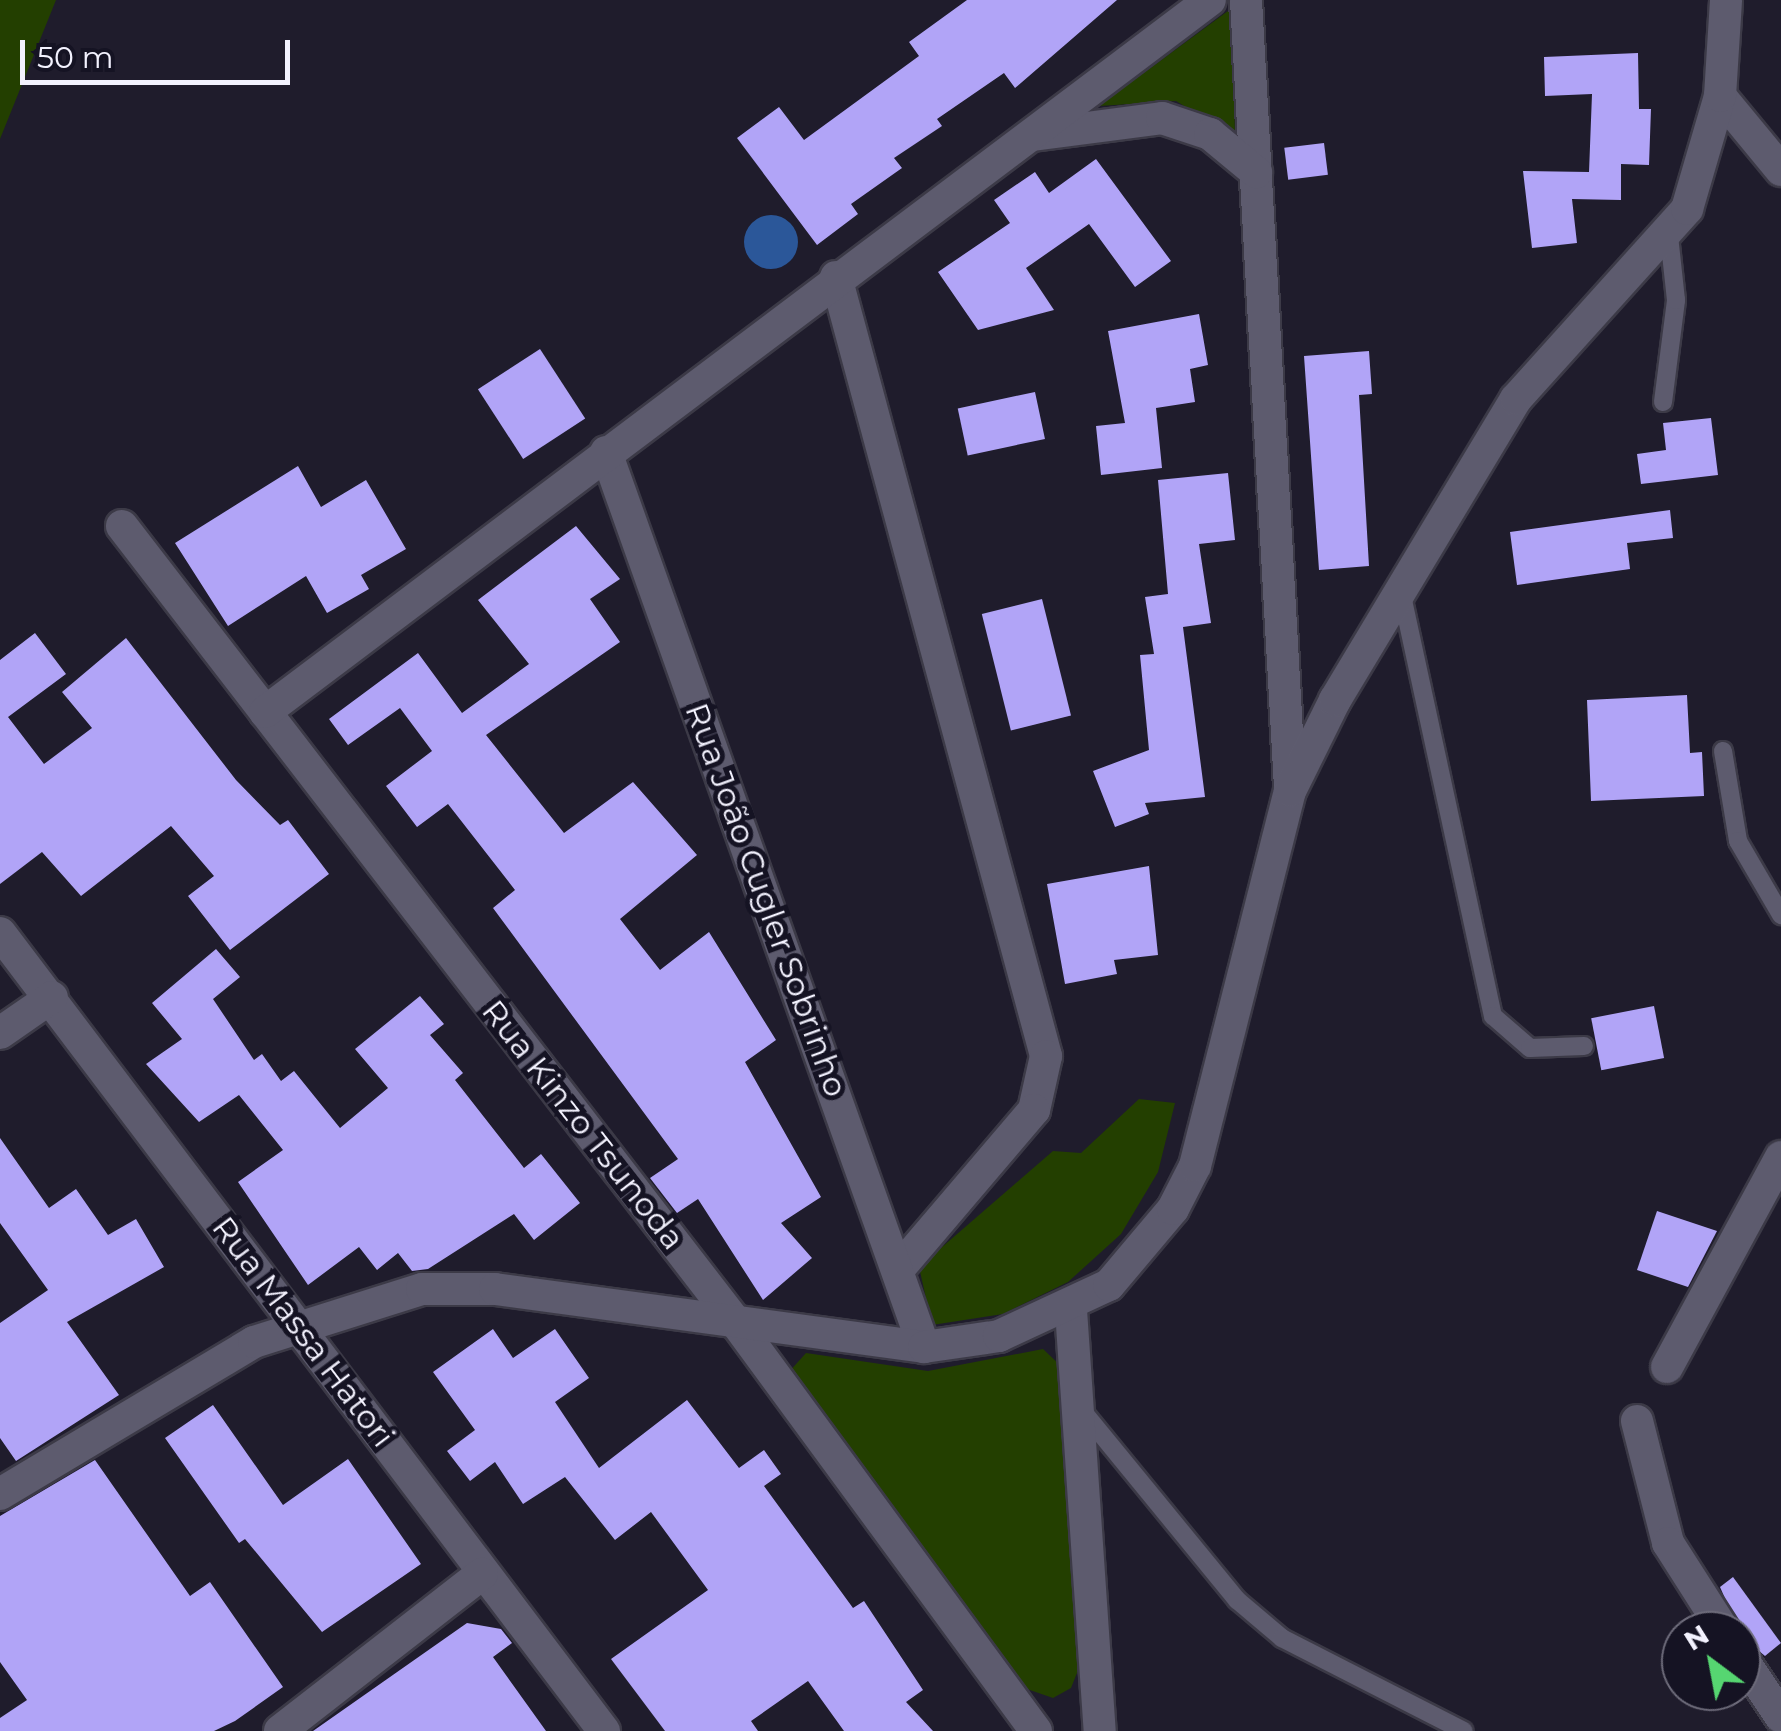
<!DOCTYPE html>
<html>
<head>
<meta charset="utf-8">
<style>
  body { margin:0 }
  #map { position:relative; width:1781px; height:1731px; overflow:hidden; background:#1f1c2c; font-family:Montserrat,sans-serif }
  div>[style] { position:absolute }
  .green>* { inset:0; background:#233f00 }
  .water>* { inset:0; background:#2b5799 }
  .round { border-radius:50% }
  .building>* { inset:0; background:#b1a4f7; transform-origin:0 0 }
  .roads { filter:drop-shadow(2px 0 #3c3a47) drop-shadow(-2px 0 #3c3a47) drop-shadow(0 2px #3c3a47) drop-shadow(0 -2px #3c3a47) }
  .lane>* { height:18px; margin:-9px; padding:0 9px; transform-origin:9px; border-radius:9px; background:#5d5b6e }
  .street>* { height:32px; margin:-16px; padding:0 16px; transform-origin:16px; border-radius:16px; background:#5d5b6e }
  span { translate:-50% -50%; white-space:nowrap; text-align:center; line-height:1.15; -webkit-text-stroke:10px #151323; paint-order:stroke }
  .street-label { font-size:32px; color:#f3f2fe }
  .north { position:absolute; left:1661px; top:1611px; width:100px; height:100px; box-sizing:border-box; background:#151323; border:2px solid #6e6c7b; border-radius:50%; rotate:328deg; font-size:28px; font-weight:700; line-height:40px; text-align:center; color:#f3f2fe }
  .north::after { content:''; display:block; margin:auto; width:35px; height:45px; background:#56d671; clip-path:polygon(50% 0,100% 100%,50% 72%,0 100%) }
  .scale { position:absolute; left:20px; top:40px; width:270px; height:45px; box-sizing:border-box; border:5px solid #f3f2fe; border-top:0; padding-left:12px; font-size:30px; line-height:35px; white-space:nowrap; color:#f3f2fe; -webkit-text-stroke:8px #151323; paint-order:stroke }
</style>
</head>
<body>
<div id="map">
  <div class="green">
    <div style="clip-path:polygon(0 0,56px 0,0 139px)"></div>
    <div style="clip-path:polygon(1232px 8px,1235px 137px,1176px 101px,1099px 106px)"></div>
    <div style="clip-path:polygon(1139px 1099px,1175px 1103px,1158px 1172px,1121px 1234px,1068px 1282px,1003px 1314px,932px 1325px,919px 1267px,1053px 1151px,1081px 1153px)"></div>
    <div style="clip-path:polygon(1043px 1349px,1062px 1367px,1079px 1668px,1071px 1688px,1053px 1698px,1024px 1688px,788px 1373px,806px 1353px,928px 1371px)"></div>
  </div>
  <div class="water">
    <div class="round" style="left:744px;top:215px;width:54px;height:54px"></div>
  </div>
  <div class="building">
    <div style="clip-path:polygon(967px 0,1117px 0,1015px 88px,1004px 73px,937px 119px,942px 126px,894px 158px,902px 168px,851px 204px,858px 214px,817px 245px,737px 138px,779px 107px,804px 140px,919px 56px,909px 42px)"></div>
    <div style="clip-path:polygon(1638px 53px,1639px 109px,1651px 109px,1649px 165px,1621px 164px,1621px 200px,1572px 199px,1577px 243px,1532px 248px,1523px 171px,1589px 172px,1592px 94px,1545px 96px,1544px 57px)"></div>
    <div style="left:1324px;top:143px;width:32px;height:40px;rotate:83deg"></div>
    <div style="clip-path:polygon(1096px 159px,1171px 261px,1135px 287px,1089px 224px,1026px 268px,1054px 310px,978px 330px,938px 272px,1010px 223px,994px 200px,1035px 172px,1049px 193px)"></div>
    <div style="clip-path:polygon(1199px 314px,1208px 365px,1190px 369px,1195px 402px,1156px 408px,1162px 468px,1101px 475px,1096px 426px,1125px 423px,1108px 331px)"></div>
    <div style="left:540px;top:349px;width:83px;height:74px;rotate:57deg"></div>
    <div style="clip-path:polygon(1369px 351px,1372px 394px,1359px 395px,1369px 566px,1319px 570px,1304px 356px)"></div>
    <div style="left:1035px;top:392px;width:48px;height:79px;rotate:78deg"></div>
    <div style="clip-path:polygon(1711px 418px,1718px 475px,1641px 484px,1637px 454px,1666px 450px,1663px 423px)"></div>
    <div style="clip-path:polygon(298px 466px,321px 507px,366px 480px,406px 549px,361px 575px,369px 589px,327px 613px,306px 576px,228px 626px,175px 543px)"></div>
    <div style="clip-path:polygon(1228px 473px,1235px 540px,1199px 544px,1211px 623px,1183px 627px,1205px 797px,1145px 803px,1149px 814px,1115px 827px,1093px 771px,1149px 750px,1140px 655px,1154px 654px,1145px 597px,1168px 594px,1158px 480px)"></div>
    <div style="clip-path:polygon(1670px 510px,1673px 538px,1627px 543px,1630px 569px,1517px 585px,1510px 532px)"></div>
    <div style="clip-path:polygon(576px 526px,620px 579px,590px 599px,620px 642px,486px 735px,564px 833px,633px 782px,697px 855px,620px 919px,660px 970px,709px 932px,776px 1040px,745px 1062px,821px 1197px,781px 1223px,812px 1258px,763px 1300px,698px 1199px,677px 1213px,650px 1178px,678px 1159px,493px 908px,515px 890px,448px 804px,417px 827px,386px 786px,432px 751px,400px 708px,348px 745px,329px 719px,418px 653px,462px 713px,529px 664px,478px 600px)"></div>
    <div style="left:1042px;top:599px;width:120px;height:62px;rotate:76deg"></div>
    <div style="clip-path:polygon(35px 633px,66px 674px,8px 717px,44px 764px,92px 728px,62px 692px,126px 638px,236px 780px,280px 825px,288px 820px,329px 874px,230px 950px,188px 896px,214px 876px,171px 826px,81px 896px,42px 852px,0 884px,0 660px)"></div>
    <div style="clip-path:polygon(1687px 695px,1690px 753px,1702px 752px,1704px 796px,1591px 801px,1587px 700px)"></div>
    <div style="clip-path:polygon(1149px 866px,1158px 955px,1114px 960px,1117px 974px,1065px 984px,1047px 884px)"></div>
    <div style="clip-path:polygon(216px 949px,240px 977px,213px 999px,254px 1060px,262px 1054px,281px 1081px,294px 1071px,340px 1128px,388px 1088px,355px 1049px,420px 996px,444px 1024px,430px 1035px,463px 1073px,455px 1080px,524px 1168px,541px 1154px,580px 1203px,534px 1240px,514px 1214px,428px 1269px,412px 1271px,398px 1253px,377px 1270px,359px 1247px,308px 1285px,238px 1182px,283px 1150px,239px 1095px,199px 1122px,146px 1064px,182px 1039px,152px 1003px)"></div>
    <div style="left:1654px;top:1006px;width:53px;height:64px;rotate:79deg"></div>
    <div style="clip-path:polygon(0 1138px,49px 1208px,76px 1189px,108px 1235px,136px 1219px,164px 1267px,67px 1322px,119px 1395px,16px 1461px,0 1438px,0 1323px,48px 1290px,0 1223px)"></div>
    <div style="clip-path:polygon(1657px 1211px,1717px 1231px,1688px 1287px,1637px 1270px)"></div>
    <div style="clip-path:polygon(493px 1329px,513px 1358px,555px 1329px,589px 1378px,555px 1402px,599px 1468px,687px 1400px,739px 1468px,764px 1450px,781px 1474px,764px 1486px,853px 1608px,864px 1601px,923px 1690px,906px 1702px,933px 1731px,844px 1731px,808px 1681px,751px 1721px,758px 1731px,665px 1731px,611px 1659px,708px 1590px,651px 1512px,615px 1540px,565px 1477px,523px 1504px,495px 1462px,470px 1481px,447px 1451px,475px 1430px,433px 1372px)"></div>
    <div style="clip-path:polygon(213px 1405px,283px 1505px,348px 1459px,421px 1564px,322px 1632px,245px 1539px,239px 1543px,165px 1438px)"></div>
    <div style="clip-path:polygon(95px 1460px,190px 1596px,210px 1582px,283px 1687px,235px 1721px,214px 1731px,0 1731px,0 1718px,27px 1700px,0 1662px,0 1516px)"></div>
    <div style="clip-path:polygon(1733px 1577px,1781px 1643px,1765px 1656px,1742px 1637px,1720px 1587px)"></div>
    <div style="clip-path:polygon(467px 1623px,501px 1629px,512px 1643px,493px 1657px,546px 1731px,313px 1731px)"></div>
  </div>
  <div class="roads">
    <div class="lane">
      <div style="left:1663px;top:402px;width:103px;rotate:-82.7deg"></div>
      <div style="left:1676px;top:300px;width:64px;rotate:-96.2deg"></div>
      <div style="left:1401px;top:591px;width:435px;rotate:77.8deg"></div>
      <div style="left:1493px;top:1016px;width:49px;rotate:40.9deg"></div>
      <div style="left:1530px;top:1048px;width:54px;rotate:-2.1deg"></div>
      <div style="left:1723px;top:751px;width:91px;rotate:80.5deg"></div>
      <div style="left:1738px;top:841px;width:86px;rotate:59.8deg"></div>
      <div style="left:1084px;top:1413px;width:242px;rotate:50.7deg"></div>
      <div style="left:1237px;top:1600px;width:59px;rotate:40.2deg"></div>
      <div style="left:1282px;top:1638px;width:204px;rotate:27.1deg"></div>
    </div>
    <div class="street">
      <div style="left:1246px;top:0;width:788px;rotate:86.8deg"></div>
      <div style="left:1720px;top:96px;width:96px;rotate:50.5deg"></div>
      <div style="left:1033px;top:135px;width:130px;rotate:-7.5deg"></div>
      <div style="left:1162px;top:118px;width:51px;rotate:18.4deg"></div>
      <div style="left:1210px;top:134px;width:60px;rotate:39.6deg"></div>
      <div style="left:836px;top:277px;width:807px;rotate:74.91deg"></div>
      <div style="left:1046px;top:1056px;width:55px;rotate:102.5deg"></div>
      <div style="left:1034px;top:1110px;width:210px;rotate:130.4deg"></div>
      <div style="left:606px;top:452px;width:950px;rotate:70.44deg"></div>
      <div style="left:122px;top:526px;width:1007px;rotate:52.38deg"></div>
      <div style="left:737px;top:1324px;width:505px;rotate:53.7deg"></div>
      <div style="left:265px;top:712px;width:1183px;rotate:-37deg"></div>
      <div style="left:0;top:933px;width:1001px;rotate:52.88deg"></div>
      <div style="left:0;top:1033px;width:63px;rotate:-34.7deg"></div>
      <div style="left:1071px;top:1310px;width:422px;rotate:86.1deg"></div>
      <div style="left:1667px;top:1367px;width:239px;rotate:-61.5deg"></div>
      <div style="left:1637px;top:1421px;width:126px;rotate:75.7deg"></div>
      <div style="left:1668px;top:1543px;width:104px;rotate:57.5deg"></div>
      <div style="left:0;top:1494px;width:296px;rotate:-30.9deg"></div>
      <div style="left:254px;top:1342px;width:176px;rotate:-17.5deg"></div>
      <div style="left:422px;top:1289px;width:73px"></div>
      <div style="left:495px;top:1289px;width:433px;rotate:7.7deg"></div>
      <div style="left:924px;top:1347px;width:76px;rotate:-8.3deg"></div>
      <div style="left:999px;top:1336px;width:121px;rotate:-24.9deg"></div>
      <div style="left:1109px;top:1285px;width:99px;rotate:-49.9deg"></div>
      <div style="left:1173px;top:1209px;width:48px;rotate:-62.9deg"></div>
      <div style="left:1195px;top:1166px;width:387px;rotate:-75.8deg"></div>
      <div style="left:1290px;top:791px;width:102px;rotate:-63.7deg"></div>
      <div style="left:1335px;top:700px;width:351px;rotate:-59deg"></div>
      <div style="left:1516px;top:399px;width:256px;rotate:-48deg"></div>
      <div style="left:1687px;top:209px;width:118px;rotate:-73.7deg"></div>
      <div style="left:1720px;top:96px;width:96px;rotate:-86.4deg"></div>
      <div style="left:1741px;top:1657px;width:72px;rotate:56.3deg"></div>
      <div style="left:280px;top:1731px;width:256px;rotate:-37.9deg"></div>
    </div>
  </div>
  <div class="street-label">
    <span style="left:766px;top:900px;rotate:70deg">Rua João Cugler Sobrinho</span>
    <span style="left:583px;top:1125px;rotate:52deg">Rua Kinzo Tsunoda</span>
    <span style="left:303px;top:1332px;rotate:53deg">Rua Massa Hatori</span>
  </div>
  <div class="north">N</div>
  <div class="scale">50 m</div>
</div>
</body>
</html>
